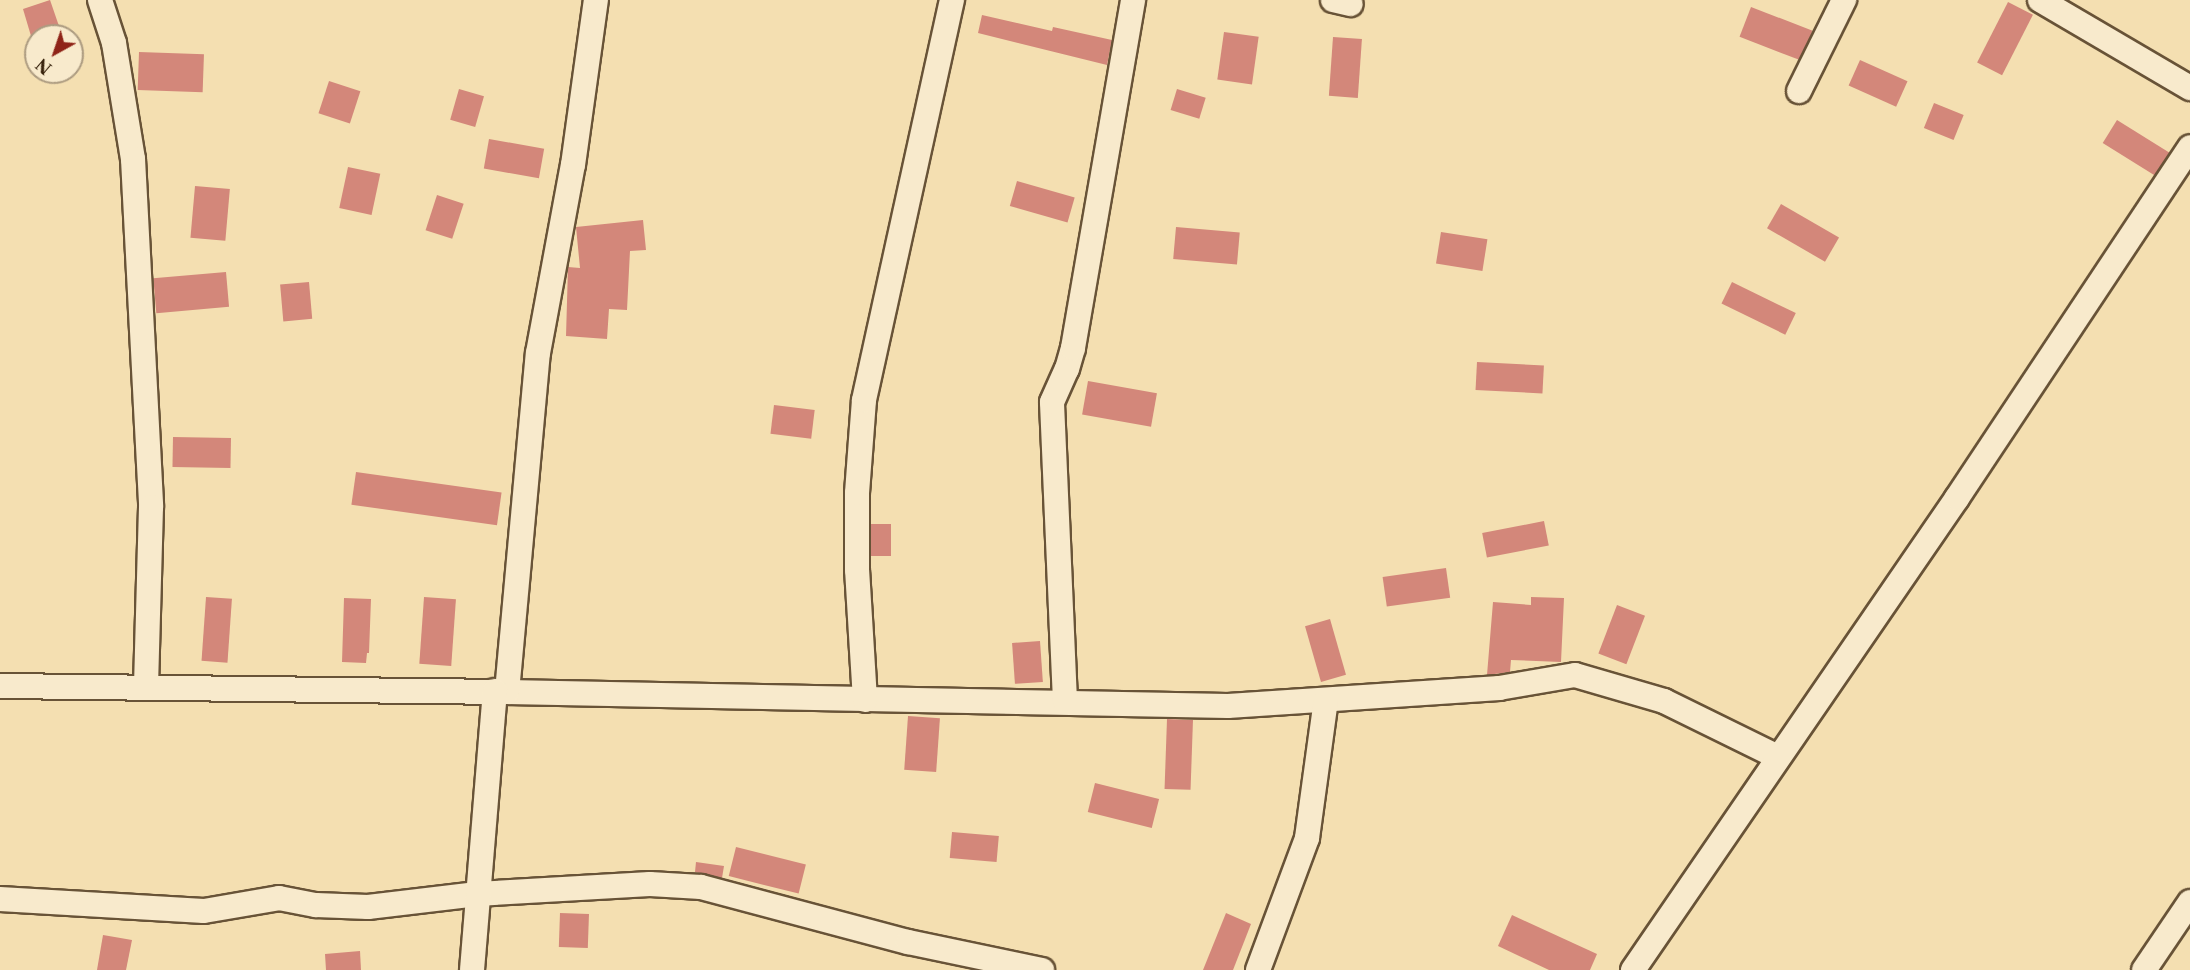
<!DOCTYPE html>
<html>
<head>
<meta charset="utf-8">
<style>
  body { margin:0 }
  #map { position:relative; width:2190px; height:970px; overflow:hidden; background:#f4dfb1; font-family:"Libre Caslon Text",serif }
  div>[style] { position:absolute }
  .building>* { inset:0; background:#d3877a; transform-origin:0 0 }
  .roads { filter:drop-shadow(2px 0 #685337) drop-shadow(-2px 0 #685337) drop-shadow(0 2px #685337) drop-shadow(0 -2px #685337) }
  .minor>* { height:24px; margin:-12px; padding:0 12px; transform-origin:12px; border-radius:12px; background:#f8eacc }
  span { translate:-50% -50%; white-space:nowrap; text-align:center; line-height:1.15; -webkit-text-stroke:6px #f8eacc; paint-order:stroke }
  .north { position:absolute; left:24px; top:24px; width:60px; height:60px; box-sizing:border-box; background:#f8eacc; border:2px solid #ac9b80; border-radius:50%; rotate:220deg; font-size:16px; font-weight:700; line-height:24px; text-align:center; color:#39240e }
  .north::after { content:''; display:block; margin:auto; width:21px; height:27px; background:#8f2418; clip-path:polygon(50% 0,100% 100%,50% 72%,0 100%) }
</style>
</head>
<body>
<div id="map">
  <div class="building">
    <div style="clip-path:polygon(50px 0,61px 32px,48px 36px,31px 36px,23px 9px)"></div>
    <div style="left:2008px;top:2px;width:28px;height:68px;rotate:27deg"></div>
    <div style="left:1751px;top:7px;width:66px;height:32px;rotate:21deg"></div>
    <div style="clip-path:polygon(982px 15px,1052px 31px,1053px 27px,1112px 40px,1107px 65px,978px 33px)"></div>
    <div style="left:1224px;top:32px;width:35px;height:48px;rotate:8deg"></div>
    <div style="left:1333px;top:37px;width:29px;height:59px;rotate:4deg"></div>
    <div style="left:139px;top:52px;width:65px;height:38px;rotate:2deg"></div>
    <div style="left:1860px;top:60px;width:52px;height:28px;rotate:24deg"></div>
    <div style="left:329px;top:81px;width:33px;height:34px;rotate:18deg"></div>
    <div style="left:459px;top:89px;width:26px;height:32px;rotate:16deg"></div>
    <div style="left:1177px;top:89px;width:30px;height:22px;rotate:17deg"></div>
    <div style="left:1934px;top:103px;width:32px;height:27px;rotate:22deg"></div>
    <div style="left:2117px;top:120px;width:62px;height:27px;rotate:32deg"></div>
    <div style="left:489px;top:139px;width:56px;height:30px;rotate:10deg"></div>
    <div style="left:348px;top:167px;width:33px;height:42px;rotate:12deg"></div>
    <div style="left:1017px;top:181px;width:60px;height:26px;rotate:16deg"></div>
    <div style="left:195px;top:186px;width:35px;height:52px;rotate:5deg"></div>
    <div style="left:437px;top:195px;width:28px;height:37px;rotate:18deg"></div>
    <div style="left:1781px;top:204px;width:67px;height:28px;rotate:30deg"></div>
    <div style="clip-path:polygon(643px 220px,646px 250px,630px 251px,627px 310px,609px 309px,607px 339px,566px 336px,568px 267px,580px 268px,576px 227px)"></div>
    <div style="left:1176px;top:227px;width:64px;height:32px;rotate:5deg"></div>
    <div style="left:1441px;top:232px;width:47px;height:32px;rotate:9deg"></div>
    <div style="left:226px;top:272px;width:35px;height:73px;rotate:85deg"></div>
    <div style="left:309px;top:282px;width:37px;height:29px;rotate:85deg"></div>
    <div style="left:1732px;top:282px;width:71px;height:24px;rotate:26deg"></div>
    <div style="left:1477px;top:362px;width:67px;height:28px;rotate:3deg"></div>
    <div style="left:1088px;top:381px;width:70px;height:34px;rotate:10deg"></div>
    <div style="left:774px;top:405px;width:41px;height:29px;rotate:7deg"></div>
    <div style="left:173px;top:437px;width:58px;height:30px;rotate:1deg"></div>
    <div style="left:356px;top:472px;width:147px;height:33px;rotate:8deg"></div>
    <div style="left:1544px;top:521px;width:25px;height:63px;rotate:79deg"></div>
    <div style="left:871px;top:524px;width:20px;height:32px"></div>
    <div style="left:1446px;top:568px;width:30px;height:64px;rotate:82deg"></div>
    <div style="left:206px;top:597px;width:26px;height:64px;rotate:4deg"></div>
    <div style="left:424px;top:597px;width:32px;height:67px;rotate:4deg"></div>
    <div style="clip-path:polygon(1531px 597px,1564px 598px,1561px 662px,1511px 660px,1510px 672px,1487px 675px,1493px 602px,1531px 605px)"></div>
    <div style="clip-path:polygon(344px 598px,371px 599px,369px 653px,367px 653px,366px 663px,342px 662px)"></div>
    <div style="left:1617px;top:605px;width:30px;height:52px;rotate:21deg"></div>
    <div style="left:1330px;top:619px;width:58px;height:26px;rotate:74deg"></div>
    <div style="left:1040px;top:641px;width:41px;height:28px;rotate:86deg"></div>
    <div style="left:908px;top:716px;width:32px;height:54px;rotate:4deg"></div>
    <div style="left:1167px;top:719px;width:26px;height:70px;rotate:2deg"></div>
    <div style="left:1095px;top:783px;width:66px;height:30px;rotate:14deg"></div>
    <div style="left:952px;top:832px;width:47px;height:26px;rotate:5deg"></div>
    <div style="left:736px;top:847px;width:72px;height:30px;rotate:14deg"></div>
    <div style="clip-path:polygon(696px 862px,724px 866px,722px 878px,695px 872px)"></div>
    <div style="left:560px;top:913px;width:29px;height:34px;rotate:2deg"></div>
    <div style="clip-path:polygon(1226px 913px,1251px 924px,1233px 970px,1203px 970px)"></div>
    <div style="clip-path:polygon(1512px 915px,1597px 954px,1590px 970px,1549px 970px,1498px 946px)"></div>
    <div style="clip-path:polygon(103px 935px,132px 940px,126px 970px,97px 970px)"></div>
    <div style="clip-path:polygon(360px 951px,361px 970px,326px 970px,325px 954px)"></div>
  </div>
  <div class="roads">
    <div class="minor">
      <div style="left:100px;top:0;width:45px;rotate:72deg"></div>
      <div style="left:114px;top:43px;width:118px;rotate:80.7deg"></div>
      <div style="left:133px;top:159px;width:348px;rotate:87deg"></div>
      <div style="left:151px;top:507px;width:180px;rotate:91.6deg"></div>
      <div style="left:1333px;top:0;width:18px;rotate:13deg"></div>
      <div style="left:2040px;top:0;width:174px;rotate:30.4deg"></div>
      <div style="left:1799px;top:91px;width:102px;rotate:-63.7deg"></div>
      <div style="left:0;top:686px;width:507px;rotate:0.68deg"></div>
      <div style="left:507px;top:692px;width:721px;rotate:1.11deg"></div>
      <div style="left:1228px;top:706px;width:272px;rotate:-3.8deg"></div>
      <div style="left:1499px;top:688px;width:77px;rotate:-9.7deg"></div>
      <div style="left:1575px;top:675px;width:93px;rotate:16.3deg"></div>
      <div style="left:1664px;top:701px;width:127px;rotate:26.2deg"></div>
      <div style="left:507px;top:692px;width:340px;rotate:-84.8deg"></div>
      <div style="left:538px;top:353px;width:191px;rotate:-79.5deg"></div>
      <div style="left:573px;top:165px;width:167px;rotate:-82.1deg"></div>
      <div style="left:865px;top:700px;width:130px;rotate:-93.5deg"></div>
      <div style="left:857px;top:570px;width:77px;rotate:-90deg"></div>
      <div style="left:857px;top:493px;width:93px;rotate:-85.7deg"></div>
      <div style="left:864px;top:400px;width:410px;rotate:-77.6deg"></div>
      <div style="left:1065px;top:701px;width:299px;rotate:-92.5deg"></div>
      <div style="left:1052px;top:402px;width:36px;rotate:-66deg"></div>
      <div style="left:1067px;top:369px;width:22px;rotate:-74deg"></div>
      <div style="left:1073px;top:348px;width:353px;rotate:-80.2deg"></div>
      <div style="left:0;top:899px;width:204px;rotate:3.4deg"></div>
      <div style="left:204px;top:911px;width:76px;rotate:-9.8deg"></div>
      <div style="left:279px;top:898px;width:38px;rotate:11deg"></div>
      <div style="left:316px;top:905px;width:52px;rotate:2.2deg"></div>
      <div style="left:368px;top:907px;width:110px;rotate:-6.8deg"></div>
      <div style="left:477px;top:894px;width:173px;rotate:-3.3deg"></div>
      <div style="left:650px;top:884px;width:51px;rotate:3.4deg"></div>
      <div style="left:701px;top:887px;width:214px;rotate:14.9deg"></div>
      <div style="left:908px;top:942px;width:137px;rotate:11.8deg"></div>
      <div style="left:472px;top:970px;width:280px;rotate:-85.3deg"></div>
      <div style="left:1258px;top:970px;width:141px;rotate:-69.6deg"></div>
      <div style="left:1307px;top:838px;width:139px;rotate:-82.2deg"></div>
      <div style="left:1633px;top:970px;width:573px;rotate:-55.53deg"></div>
      <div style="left:1957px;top:498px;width:421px;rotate:-56.4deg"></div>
      <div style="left:2144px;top:970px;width:82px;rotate:-55.9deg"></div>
    </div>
  </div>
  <div class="north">N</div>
</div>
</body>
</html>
